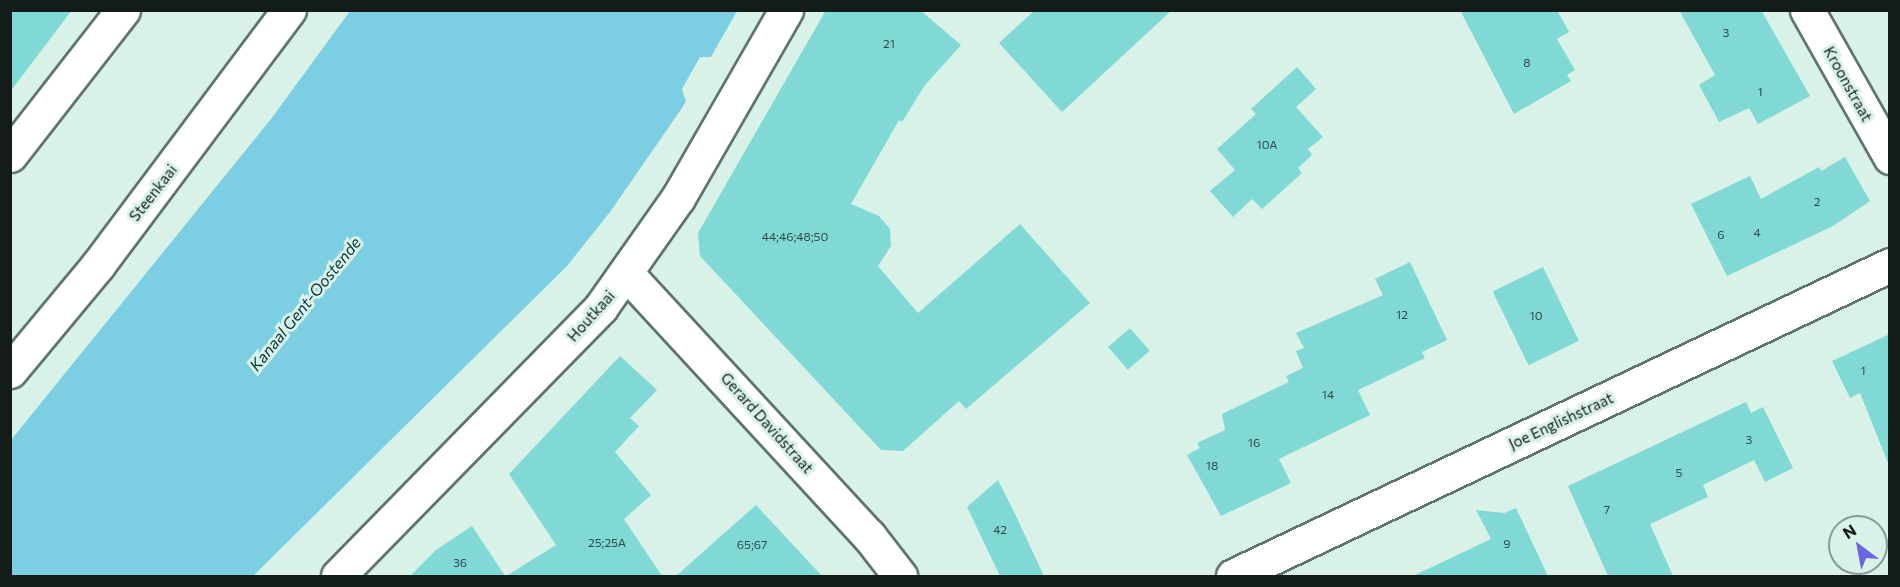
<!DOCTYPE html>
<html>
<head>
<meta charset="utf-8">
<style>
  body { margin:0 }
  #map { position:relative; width:1900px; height:587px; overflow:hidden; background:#d8f2e8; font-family:Commissioner,sans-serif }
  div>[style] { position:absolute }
  .water>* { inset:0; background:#7ccfe3 }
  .pier>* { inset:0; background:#d8f2e8 }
  .building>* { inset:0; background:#81d9d6; transform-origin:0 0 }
  .roads { filter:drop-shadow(2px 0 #5e756c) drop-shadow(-2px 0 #5e756c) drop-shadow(0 2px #5e756c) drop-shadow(0 -2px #5e756c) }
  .minor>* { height:33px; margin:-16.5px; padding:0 16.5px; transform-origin:16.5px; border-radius:16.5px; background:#fff }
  span { translate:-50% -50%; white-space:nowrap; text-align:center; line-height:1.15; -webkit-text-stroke:6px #d8f2e8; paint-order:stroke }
  .number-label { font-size:12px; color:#2e4b48 }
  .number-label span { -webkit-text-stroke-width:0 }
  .street-label { font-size:15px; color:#131c19 }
  .water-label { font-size:16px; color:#063039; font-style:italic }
  .frame { position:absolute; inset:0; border:12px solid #131c19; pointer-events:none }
  .north { position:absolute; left:1828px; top:515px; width:60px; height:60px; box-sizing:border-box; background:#d8f2e8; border:2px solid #899c95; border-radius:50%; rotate:328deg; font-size:16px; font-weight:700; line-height:24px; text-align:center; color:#131c19 }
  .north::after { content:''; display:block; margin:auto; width:21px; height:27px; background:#6c65df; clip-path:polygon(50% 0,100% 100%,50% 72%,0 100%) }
</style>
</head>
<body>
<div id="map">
  <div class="water">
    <div style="clip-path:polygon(350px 11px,737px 11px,682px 108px,610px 212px,567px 266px,253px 576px,11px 576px,11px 440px,271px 119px)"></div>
  </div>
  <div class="pier">
    <div style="clip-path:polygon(700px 57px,714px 57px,687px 105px,682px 89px)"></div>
  </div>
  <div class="building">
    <div style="clip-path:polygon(10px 10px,72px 10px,10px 92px)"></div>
    <div style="clip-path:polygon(826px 10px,920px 10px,961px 45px,925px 85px,902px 122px,899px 120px,851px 204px,879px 216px,890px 229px,891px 246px,878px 266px,918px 313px,1020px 224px,1090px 303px,966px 409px,959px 401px,903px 451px,881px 450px,700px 256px,698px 233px)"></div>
    <div style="clip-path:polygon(1035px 10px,1172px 10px,1062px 112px,999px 43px)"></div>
    <div style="clip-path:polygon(1460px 10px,1557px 10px,1569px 32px,1557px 39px,1575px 70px,1567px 75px,1571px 81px,1514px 114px)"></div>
    <div style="clip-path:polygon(1679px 10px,1761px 10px,1810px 96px,1758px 124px,1749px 108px,1719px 122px,1699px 85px,1715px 75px)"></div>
    <div style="clip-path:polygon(1297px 67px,1316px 89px,1296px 107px,1323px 137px,1308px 149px,1312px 155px,1298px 168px,1302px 173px,1262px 209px,1252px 199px,1233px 217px,1210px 191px,1235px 170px,1217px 149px,1256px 114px,1251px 109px)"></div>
    <div style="clip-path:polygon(1845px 157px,1870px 201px,1833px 226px,1727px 276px,1691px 204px,1750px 176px,1761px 199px,1819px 167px,1821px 171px)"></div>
    <div style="clip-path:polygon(1410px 262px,1447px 340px,1422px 352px,1425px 358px,1358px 390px,1370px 415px,1279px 459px,1291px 483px,1221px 516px,1187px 455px,1200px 448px,1197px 443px,1225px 430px,1222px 414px,1289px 382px,1286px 376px,1303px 368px,1296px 351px,1304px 348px,1296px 333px,1383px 295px,1375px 279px)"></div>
    <div style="left:1543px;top:267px;width:82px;height:56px;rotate:64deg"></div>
    <div style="left:1130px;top:328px;width:30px;height:29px;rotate:49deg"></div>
    <div style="clip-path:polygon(1890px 334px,1890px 462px,1888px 463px,1860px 393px,1850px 398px,1832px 361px)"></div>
    <div style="clip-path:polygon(620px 356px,657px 390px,630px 418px,639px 426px,615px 452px,651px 495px,624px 519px,662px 576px,506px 576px,556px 545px,509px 474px)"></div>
    <div style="clip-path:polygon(1746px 402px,1751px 413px,1763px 407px,1793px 468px,1765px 482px,1754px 460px,1703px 485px,1708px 497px,1650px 524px,1673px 576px,1608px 576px,1568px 486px)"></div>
    <div style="clip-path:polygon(998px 480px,1015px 514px,1044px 576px,1000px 576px,967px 507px)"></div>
    <div style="clip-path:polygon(756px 505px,822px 576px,676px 576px)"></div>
    <div style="clip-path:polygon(1516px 508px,1548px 576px,1413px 576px,1491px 539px,1476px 510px,1504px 513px)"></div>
    <div style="clip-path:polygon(472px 526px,505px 576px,410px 576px,436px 550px)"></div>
  </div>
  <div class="roads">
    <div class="minor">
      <div style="left:1807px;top:10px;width:169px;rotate:60.5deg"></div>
      <div style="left:10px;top:155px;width:184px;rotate:-52.1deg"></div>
      <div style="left:627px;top:274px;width:357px;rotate:47.3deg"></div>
      <div style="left:869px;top:536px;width:51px;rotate:52.2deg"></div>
      <div style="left:10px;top:371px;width:138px;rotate:-50.3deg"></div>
      <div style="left:98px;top:265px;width:319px;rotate:-53.2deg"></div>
      <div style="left:338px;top:576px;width:376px;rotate:-45.6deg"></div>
      <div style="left:601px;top:307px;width:133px;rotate:-54.8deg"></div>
      <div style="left:678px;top:198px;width:217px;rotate:-60.1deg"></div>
      <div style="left:1233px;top:576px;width:727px;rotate:-25.33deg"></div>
    </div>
  </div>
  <div class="number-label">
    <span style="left:1726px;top:33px">3</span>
    <span style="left:889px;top:44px">21</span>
    <span style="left:1527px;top:63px">8</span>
    <span style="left:1760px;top:92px">1</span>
    <span style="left:1267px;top:145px">10A</span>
    <span style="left:1817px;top:202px">2</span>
    <span style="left:1757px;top:233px">4</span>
    <span style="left:1721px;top:235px">6</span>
    <span style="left:795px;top:237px">44;46;48;50</span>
    <span style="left:1402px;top:315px">12</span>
    <span style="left:1536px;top:316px">10</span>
    <span style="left:1863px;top:371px">1</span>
    <span style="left:1328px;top:395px">14</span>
    <span style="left:1749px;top:440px">3</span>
    <span style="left:1254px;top:443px">16</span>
    <span style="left:1212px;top:466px">18</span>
    <span style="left:1679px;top:473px">5</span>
    <span style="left:1607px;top:510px">7</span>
    <span style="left:1000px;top:530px">42</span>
    <span style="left:607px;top:543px">25;25A</span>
    <span style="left:1507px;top:544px">9</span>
    <span style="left:752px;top:545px">65;67</span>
    <span style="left:460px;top:563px">36</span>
  </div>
  <div class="street-label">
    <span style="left:1848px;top:84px;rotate:61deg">Kroonstraat</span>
    <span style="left:153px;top:193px;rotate:-52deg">Steenkaai</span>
    <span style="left:591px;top:316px;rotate:-48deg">Houtkaai</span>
    <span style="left:1561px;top:421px;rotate:-25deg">Joe Englishstraat</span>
    <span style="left:767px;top:423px;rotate:48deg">Gerard Davidstraat</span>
  </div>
  <div class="water-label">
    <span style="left:305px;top:304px;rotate:-51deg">Kanaal Gent-Oostende</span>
  </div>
  <div class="frame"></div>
  <div class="north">N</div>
</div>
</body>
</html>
